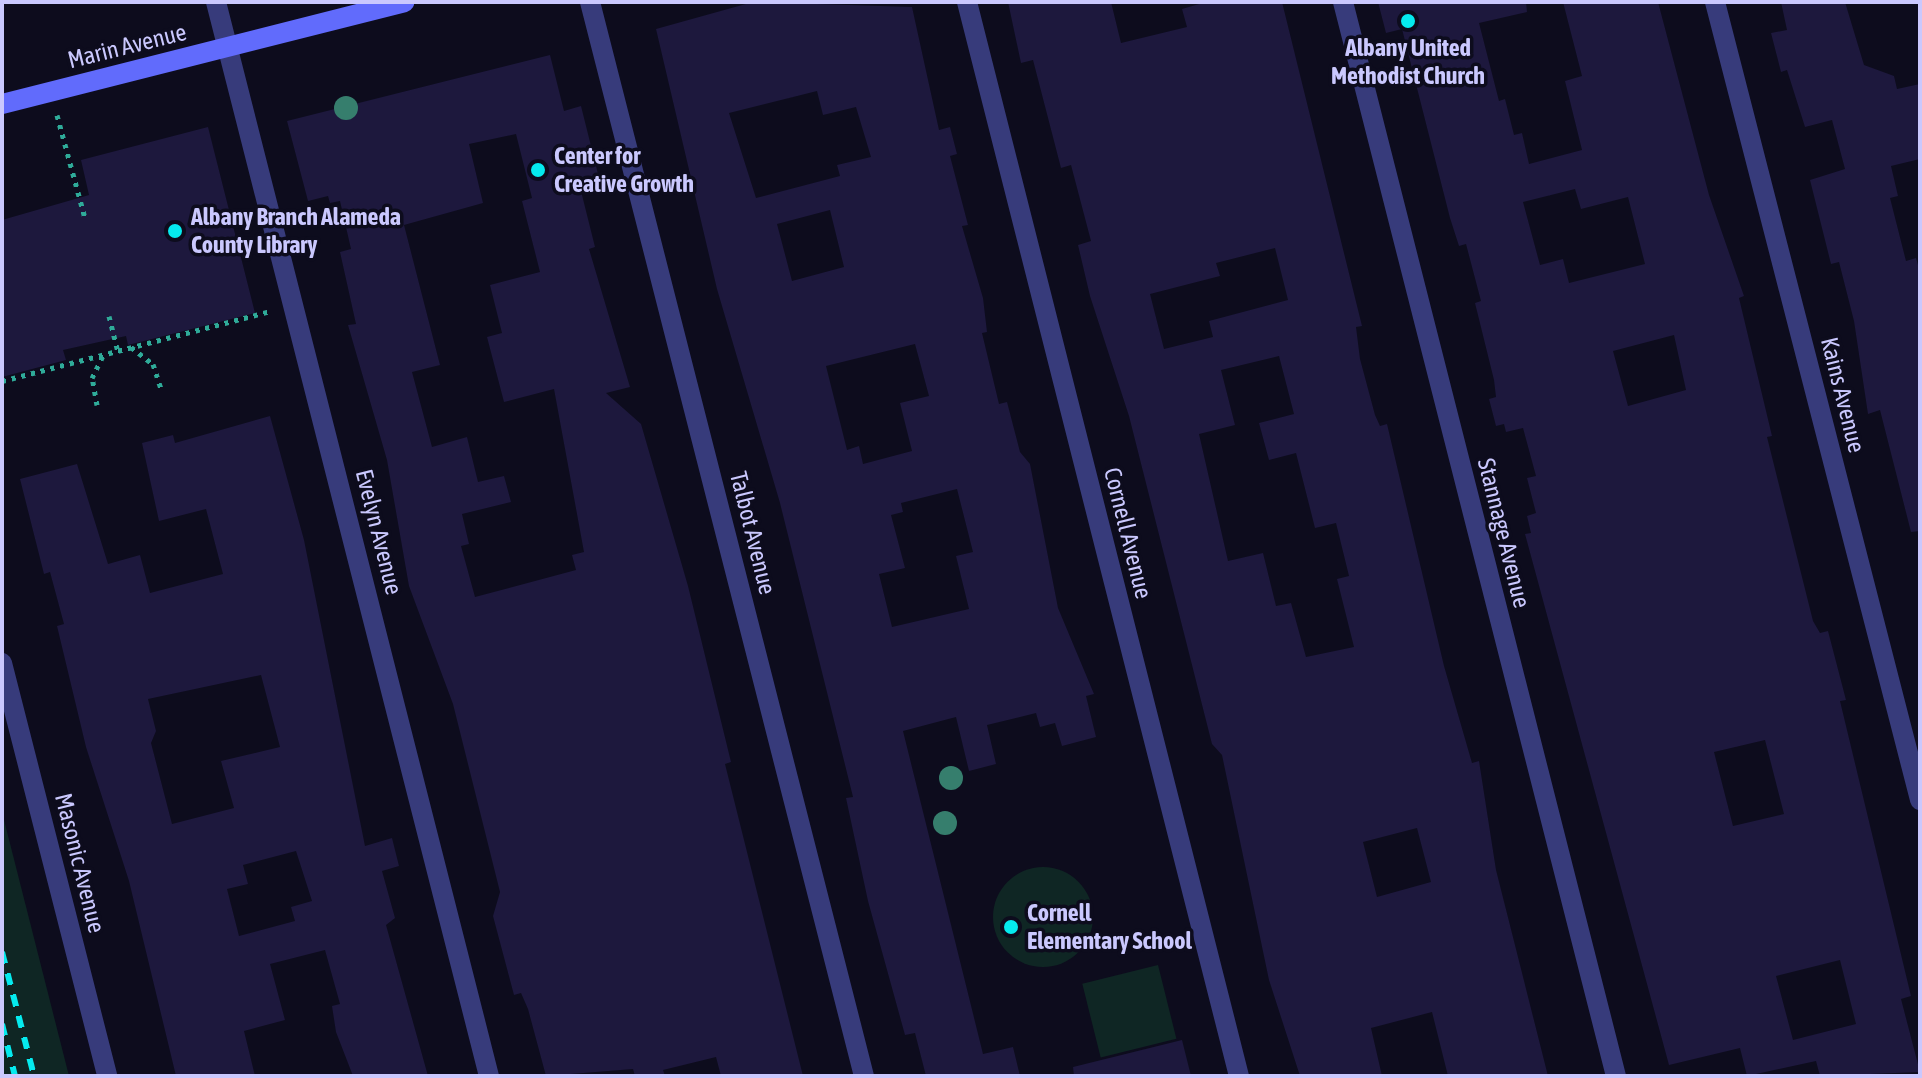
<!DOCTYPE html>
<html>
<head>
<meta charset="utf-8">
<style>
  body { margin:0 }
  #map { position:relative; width:1922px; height:1078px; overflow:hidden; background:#0d0c1d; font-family:"Asap Condensed",sans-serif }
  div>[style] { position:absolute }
  .green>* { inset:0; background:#0f2624; transform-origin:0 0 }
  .round { border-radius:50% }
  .building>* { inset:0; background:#1d183d }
  .path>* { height:5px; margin-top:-2.5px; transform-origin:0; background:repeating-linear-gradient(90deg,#2fab99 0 4px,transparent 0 10px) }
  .minor>* { height:20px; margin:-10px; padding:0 10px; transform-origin:10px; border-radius:10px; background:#373b7b }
  .tertiary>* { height:20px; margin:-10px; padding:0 10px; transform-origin:10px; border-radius:10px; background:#373b7b }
  .secondary>* { height:20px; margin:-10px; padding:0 10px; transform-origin:10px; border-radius:10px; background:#616bfc }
  .rail>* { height:6px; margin-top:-3px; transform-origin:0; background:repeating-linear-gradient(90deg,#05eaee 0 12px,transparent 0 22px) }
  .trees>* { width:24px; height:24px; margin:-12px; border-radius:50%; background:#367e6d }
  .dots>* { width:22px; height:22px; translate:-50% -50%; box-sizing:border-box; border:4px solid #0d0c1d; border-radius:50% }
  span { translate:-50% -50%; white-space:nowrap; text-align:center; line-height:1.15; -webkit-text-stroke:7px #0d0c1d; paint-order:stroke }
  .street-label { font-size:24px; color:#cac8fe }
  .poi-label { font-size:24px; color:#cac8fe; font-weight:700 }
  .left { translate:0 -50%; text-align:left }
  .frame { position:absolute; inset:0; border:4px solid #cac8fe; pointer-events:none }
</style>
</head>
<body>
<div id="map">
  <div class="green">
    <div style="clip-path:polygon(2px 812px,69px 1076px,2px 1076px)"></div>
    <div class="round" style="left:993px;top:867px;width:100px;height:100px"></div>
    <div style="left:1158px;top:965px;width:76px;height:78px;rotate:76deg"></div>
  </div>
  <div class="building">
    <div style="clip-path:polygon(evenodd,753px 2px,912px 7px,939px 130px,950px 127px,957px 154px,950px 156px,968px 225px,962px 226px,983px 298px,987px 332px,982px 333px,999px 404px,1007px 402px,1020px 452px,1030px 464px,1058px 608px,1094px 694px,1086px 696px,1096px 737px,1062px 746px,1055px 723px,1040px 727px,1036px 713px,987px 725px,996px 764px,969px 771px,956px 717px,903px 731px,983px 1054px,1013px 1047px,1020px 1076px,926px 1076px,915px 1033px,905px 1035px,868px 901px,846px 798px,853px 797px,780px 503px,717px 289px,656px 29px,753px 2px,817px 91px,823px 115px,856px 107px,871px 157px,837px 165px,840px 176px,756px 198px,729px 113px,817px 91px,753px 2px,830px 210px,844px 267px,792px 281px,777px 224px,830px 210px,753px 2px,915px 344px,929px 396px,900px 403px,912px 451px,863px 464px,859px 446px,847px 450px,826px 366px,915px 344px,753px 2px,957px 489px,973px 552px,956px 556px,969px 609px,892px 627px,879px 574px,905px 568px,891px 515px,903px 512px,901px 503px,957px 489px)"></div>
    <div style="clip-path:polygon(evenodd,1008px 2px,1111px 2px,1121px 43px,1187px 27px,1182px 9px,1206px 2px,1282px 2px,1362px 326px,1356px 327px,1360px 359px,1375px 415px,1380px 426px,1387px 424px,1444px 666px,1472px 763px,1479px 761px,1496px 870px,1548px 1076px,1448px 1076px,1432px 1012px,1371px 1028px,1382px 1076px,1300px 1076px,1269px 980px,1222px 755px,1212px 744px,1129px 416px,1090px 296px,1078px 245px,1091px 241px,1071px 165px,1061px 168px,1033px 60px,1021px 63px,1008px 2px,1275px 248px,1288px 300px,1209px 321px,1213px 337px,1164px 349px,1150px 294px,1220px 276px,1216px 263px,1275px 248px,1008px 2px,1279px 356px,1294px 414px,1259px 423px,1269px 460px,1296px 453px,1315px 528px,1336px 523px,1349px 576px,1337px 579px,1354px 647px,1306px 657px,1291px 603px,1276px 606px,1263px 553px,1228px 561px,1199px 434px,1235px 425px,1221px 370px,1279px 356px,1008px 2px,1417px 828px,1431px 882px,1377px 897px,1363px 842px,1417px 828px)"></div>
    <div style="clip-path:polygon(evenodd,1378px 2px,1526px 2px,1527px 12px,1479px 23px,1499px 101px,1505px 99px,1514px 135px,1522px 133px,1529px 164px,1582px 150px,1565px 81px,1582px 76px,1563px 2px,1658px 2px,1709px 195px,1744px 296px,1739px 298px,1772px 436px,1767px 437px,1813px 621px,1820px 633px,1828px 631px,1846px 700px,1840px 701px,1911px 996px,1901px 999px,1920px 1072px,1820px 1076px,1816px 1061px,1747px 1076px,1740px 1048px,1669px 1065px,1525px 534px,1531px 533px,1527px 516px,1536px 513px,1527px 478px,1536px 476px,1523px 428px,1506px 432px,1504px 424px,1496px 426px,1489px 399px,1496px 397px,1494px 380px,1475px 303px,1481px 301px,1466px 244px,1459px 246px,1450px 218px,1402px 29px,1386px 33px,1378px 2px,1575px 189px,1581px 209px,1628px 197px,1645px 264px,1569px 283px,1563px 259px,1540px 265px,1523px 202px,1575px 189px,1378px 2px,1674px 335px,1686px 390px,1628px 406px,1613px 351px,1674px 335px,1378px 2px,1765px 740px,1784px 814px,1733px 826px,1714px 752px,1765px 740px,1378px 2px,1840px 960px,1856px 1024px,1793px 1040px,1776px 976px,1840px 960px)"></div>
    <div style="clip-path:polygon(1781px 2px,1845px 2px,1864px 65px,1894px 76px,1897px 89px,1920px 84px,1920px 159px,1891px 166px,1898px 196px,1890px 198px,1906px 261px,1916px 258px,1920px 272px,1920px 531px,1911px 532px,1880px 410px,1868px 414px,1854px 321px,1839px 262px,1831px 264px,1810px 180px,1845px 169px,1832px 120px,1805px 127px,1787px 70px,1781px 72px,1771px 33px,1787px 30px)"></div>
    <div style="clip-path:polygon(evenodd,550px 55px,564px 111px,581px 106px,599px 178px,579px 183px,595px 247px,589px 249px,630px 387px,606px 393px,641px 424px,688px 586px,731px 762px,725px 764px,803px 1076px,721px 1076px,716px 1057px,663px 1070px,665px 1076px,635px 1076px,633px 1069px,546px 1076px,528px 1009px,521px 993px,514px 995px,493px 916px,500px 892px,453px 704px,409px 586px,387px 460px,348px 325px,356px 324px,340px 252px,351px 249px,340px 201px,330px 203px,328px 196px,308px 201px,287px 121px,550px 55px,516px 134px,532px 198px,522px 201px,540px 272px,490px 285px,502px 333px,487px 337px,504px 402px,554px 389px,584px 552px,572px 555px,576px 570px,475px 597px,461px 546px,469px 544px,462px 514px,511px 502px,504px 476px,478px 482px,467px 437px,432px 447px,412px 372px,440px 365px,404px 225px,483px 203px,469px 144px,516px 134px)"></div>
    <div style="clip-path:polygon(208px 127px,255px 313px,128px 345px,126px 336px,63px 350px,66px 360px,2px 377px,2px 220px,89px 195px,81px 160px)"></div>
    <div style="clip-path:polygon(evenodd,270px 416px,304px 540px,365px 846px,392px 838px,399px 866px,382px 871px,395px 918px,386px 925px,428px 1076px,353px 1076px,336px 1032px,332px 1006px,340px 1004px,325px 950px,270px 964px,285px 1020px,244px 1031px,255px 1076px,176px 1076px,129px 881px,86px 747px,57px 626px,64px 624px,50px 572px,44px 574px,20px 479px,77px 464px,108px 564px,140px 555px,150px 593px,223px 574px,206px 509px,159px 521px,142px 443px,173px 435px,175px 443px,270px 416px,261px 675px,280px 747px,221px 761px,234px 808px,172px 824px,151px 743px,156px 731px,148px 699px,261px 675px,270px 416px,296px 851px,312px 901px,291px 907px,295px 921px,239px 936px,227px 889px,248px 884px,243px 865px,296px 851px)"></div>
    <div style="clip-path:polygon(1182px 1040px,1191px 1076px,1074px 1076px,1073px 1067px)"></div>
  </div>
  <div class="path">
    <div style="left:57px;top:115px;width:107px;rotate:74.8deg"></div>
    <div style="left:109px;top:316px;width:36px;rotate:76deg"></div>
    <div style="left:131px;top:347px;width:28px;rotate:38deg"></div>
    <div style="left:153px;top:364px;width:26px;rotate:72deg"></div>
    <div style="left:2px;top:381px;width:277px;rotate:-14.6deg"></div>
    <div style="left:97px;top:405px;width:27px;rotate:-100deg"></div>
    <div style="left:92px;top:378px;width:25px;rotate:-64deg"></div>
  </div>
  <div class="minor">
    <div style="left:216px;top:2px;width:1108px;rotate:75.74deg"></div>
    <div style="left:590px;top:2px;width:1108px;rotate:75.69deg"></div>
    <div style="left:967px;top:2px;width:1108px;rotate:75.79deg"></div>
    <div style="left:1343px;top:2px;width:1108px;rotate:75.74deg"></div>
    <div style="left:1715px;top:2px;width:824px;rotate:75.59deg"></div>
  </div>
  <div class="tertiary">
    <div style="left:2px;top:663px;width:426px;rotate:75.7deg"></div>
  </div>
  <div class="secondary">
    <div style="left:2px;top:104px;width:415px;rotate:-14.2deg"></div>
  </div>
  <div class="rail">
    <div style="left:2px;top:952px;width:128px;rotate:75.5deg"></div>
    <div style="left:2px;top:1024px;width:54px;rotate:76deg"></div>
  </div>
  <div class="trees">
    <div style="left:346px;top:108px"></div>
    <div style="left:951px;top:778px"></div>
    <div style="left:945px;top:823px"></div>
  </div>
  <div class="dots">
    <div style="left:1408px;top:21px;background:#05eaee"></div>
    <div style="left:538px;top:170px;background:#05eaee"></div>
    <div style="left:175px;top:231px;background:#05eaee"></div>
    <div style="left:1011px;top:927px;background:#05eaee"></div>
  </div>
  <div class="street-label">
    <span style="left:127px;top:46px;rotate:-14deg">Marin Avenue</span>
    <span style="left:1843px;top:395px;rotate:76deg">Kains Avenue</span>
    <span style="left:379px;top:532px;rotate:76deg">Evelyn Avenue</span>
    <span style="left:753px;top:533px;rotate:76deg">Talbot Avenue</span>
    <span style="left:1128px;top:533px;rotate:76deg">Cornell Avenue</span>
    <span style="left:1504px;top:533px;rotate:76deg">Stannage Avenue</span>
    <span style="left:80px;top:863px;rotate:76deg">Masonic Avenue</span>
  </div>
  <div class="poi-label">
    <span style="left:1408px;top:62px">Albany United<br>Methodist Church</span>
    <span class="left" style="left:554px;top:170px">Center for<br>Creative Growth</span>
    <span class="left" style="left:191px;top:231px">Albany Branch Alameda<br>County Library</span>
    <span class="left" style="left:1027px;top:927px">Cornell<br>Elementary School</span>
  </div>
  <div class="frame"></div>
</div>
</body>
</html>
